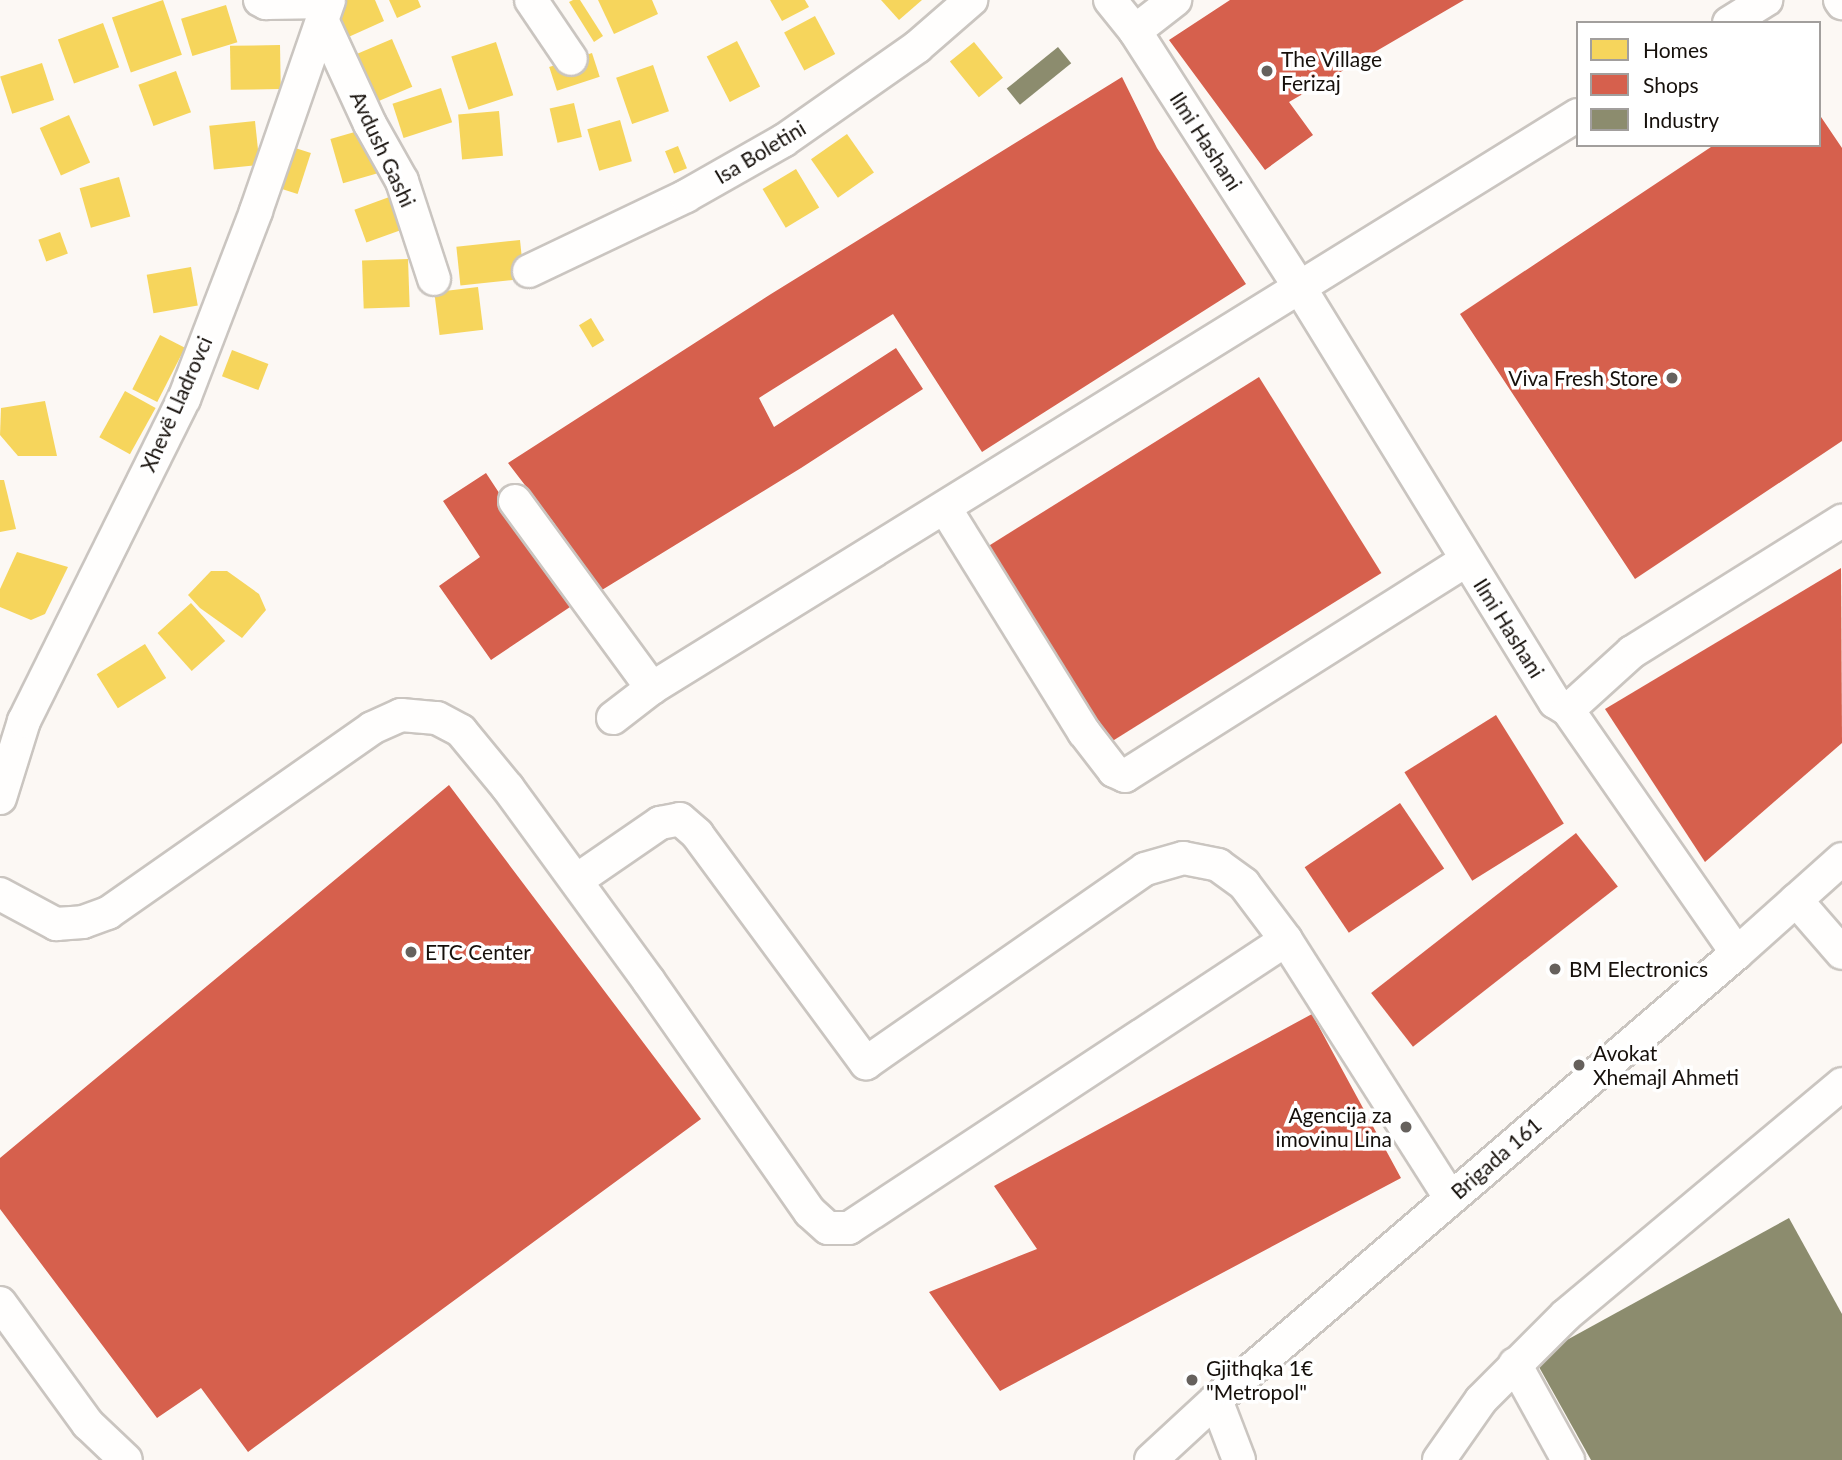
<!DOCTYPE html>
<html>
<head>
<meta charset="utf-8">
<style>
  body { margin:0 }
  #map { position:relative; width:1842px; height:1460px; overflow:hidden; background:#fcf8f4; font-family:Lato,sans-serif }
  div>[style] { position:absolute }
  .homes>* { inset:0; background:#f6d55c; transform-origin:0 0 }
  .shops>* { inset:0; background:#d6604d; transform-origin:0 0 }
  .industry>* { inset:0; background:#8c8c6e; transform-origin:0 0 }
  .roads { filter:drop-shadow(2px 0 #cac5c0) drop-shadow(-2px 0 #cac5c0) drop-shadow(0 2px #cac5c0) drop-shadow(0 -2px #cac5c0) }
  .minor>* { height:32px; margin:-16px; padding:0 16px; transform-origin:16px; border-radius:16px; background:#fffefd }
  .dots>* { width:19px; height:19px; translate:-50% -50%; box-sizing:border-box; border:4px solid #fff; border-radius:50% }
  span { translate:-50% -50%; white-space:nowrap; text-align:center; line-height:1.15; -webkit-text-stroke:7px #fff; paint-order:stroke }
  .poi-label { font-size:21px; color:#16100b }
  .left { translate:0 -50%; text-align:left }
  .right { translate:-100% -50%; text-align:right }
  .street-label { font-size:21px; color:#16100b }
  .legend { position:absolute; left:1576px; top:21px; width:245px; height:126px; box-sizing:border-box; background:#fff; border:2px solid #a29f9d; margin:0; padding:9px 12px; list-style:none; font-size:21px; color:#16100b }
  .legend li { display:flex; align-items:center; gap:14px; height:35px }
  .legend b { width:35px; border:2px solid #a29f9d }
</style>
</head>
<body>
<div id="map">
  <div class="homes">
    <div style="left:163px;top:0;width:58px;height:54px;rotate:71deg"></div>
    <div style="clip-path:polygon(343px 0,375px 0,384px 21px,344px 39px,330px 6px)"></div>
    <div style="clip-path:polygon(389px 0,418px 0,421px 7px,397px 18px)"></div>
    <div style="clip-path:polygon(573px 0,580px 0,603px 36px,594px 42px,569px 2px)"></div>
    <div style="clip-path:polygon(598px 0,652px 0,658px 14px,614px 34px)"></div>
    <div style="clip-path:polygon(770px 0,805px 0,809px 7px,782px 21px)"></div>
    <div style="clip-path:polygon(881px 0,922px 0,899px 20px)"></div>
    <div style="left:226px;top:5px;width:39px;height:47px;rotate:73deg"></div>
    <div style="left:815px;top:16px;width:43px;height:35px;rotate:62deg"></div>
    <div style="left:103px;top:23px;width:47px;height:48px;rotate:70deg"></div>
    <div style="left:392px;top:39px;width:52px;height:46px;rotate:67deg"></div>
    <div style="left:737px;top:41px;width:51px;height:34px;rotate:63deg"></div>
    <div style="left:496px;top:42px;width:56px;height:47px;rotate:72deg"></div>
    <div style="left:974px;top:42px;width:46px;height:31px;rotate:51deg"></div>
    <div style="left:280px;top:45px;width:44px;height:50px;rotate:89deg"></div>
    <div style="left:592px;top:53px;width:25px;height:45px;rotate:72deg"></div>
    <div style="left:42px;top:63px;width:39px;height:44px;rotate:72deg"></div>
    <div style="left:653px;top:65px;width:49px;height:39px;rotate:71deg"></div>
    <div style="left:176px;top:71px;width:44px;height:40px;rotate:70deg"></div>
    <div style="left:441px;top:88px;width:36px;height:51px;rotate:72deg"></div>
    <div style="left:574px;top:103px;width:35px;height:25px;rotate:77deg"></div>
    <div style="left:499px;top:111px;width:45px;height:41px;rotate:85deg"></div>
    <div style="left:69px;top:115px;width:52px;height:32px;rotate:66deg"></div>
    <div style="left:620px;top:120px;width:43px;height:34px;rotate:74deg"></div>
    <div style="left:255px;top:121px;width:44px;height:46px;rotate:84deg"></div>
    <div style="left:365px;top:129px;width:46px;height:36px;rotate:74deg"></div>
    <div style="left:847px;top:134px;width:47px;height:44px;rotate:55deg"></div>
    <div style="left:289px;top:146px;width:23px;height:43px;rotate:18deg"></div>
    <div style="left:678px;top:146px;width:24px;height:14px;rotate:68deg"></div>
    <div style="left:796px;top:169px;width:45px;height:39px;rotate:59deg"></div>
    <div style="left:119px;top:177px;width:41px;height:41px;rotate:74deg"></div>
    <div style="left:392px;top:196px;width:35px;height:40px;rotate:70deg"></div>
    <div style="left:60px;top:232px;width:23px;height:23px;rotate:70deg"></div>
    <div style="left:520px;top:240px;width:39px;height:64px;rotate:84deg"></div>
    <div style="left:408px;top:259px;width:48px;height:46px;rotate:88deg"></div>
    <div style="left:191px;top:267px;width:39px;height:45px;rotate:80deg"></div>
    <div style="left:478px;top:287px;width:43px;height:44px;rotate:83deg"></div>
    <div style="left:591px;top:318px;width:26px;height:14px;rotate:59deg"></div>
    <div style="left:160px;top:335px;width:28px;height:61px;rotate:27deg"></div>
    <div style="left:232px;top:350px;width:39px;height:28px;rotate:21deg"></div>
    <div style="left:125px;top:391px;width:35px;height:53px;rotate:29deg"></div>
    <div style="clip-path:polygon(45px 401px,57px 456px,18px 456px,0 435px,1px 408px)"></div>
    <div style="clip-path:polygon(0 480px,4px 480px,16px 529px,0 532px)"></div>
    <div style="clip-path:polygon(17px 552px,68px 567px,45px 614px,31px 620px,0 607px,0 589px)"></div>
    <div style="clip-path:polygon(211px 571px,227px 571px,259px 594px,266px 610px,242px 638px,200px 608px,188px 595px)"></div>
    <div style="left:191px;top:603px;width:51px;height:45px;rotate:48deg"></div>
    <div style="left:145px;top:644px;width:40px;height:57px;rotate:58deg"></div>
  </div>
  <div class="shops">
    <div style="clip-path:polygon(1230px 0,1464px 0,1289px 102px,1313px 135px,1265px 170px,1169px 40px)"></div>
    <div style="clip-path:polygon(1122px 77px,1157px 148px,1246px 284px,982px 452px,893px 314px,759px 398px,774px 427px,896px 348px,923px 389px,801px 468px,597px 593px,554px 523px,508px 463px,771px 294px)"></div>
    <div style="clip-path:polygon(1819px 114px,1842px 148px,1842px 441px,1635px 579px,1460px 314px,1714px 145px,1819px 145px)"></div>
    <div style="left:1259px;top:377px;width:231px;height:319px;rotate:58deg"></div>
    <div style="clip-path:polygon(486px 473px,573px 605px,491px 660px,439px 586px,480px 557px,443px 501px)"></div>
    <div style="clip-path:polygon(1841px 568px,1842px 743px,1705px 862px,1605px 709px)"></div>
    <div style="left:1496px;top:715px;width:128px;height:108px;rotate:58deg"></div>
    <div style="clip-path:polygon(449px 785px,701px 1119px,248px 1452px,201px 1388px,157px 1418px,0 1209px,0 1158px)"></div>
    <div style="left:1400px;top:803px;width:79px;height:115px;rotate:56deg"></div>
    <div style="left:1576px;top:833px;width:68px;height:260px;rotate:52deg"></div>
    <div style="clip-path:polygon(1312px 1014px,1401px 1178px,1000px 1391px,929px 1292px,1037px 1249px,994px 1186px)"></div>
  </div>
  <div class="industry">
    <div style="left:1058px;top:47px;width:21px;height:66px;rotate:51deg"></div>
    <div style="clip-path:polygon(1789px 1218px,1842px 1314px,1842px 1460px,1591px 1460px,1534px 1358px)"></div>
  </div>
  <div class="roads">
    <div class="minor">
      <div style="left:260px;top:0;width:7px;rotate:27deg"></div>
      <div style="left:266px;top:3px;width:62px;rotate:-0.9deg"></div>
      <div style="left:531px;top:0;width:71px;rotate:55.9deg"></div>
      <div style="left:1110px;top:0;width:40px;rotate:51deg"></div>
      <div style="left:1135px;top:31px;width:51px;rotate:-37.8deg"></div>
      <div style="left:1840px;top:0;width:4px;rotate:56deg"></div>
      <div style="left:323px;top:22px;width:112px;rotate:65.3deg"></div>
      <div style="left:370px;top:124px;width:65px;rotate:60.7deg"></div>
      <div style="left:402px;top:181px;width:103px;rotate:71.9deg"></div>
      <div style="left:1729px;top:23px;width:44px;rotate:-31.9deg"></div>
      <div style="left:1135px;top:31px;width:305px;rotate:57.3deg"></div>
      <div style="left:1300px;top:288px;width:486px;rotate:58.4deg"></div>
      <div style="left:1555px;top:702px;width:15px;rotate:32deg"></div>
      <div style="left:1568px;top:710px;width:296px;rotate:55.2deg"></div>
      <div style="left:529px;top:271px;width:174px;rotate:-25.5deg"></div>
      <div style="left:686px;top:196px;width:112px;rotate:-29.6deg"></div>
      <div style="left:783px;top:141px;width:164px;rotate:-35deg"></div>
      <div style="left:917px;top:47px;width:72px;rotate:-41deg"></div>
      <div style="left:515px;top:501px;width:232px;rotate:53.8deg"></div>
      <div style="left:945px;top:508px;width:264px;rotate:58.2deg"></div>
      <div style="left:1084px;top:732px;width:49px;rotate:52.4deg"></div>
      <div style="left:1114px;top:771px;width:12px;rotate:24deg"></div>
      <div style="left:1125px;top:776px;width:404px;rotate:-32.3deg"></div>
      <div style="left:1568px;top:710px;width:86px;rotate:-42.2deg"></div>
      <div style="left:1632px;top:652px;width:248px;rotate:-32deg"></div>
      <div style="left:613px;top:718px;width:49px;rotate:-37.6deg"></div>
      <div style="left:652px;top:688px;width:1089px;rotate:-31.75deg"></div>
      <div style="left:0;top:798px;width:81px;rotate:-72.7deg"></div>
      <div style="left:24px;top:721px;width:360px;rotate:-63.6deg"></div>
      <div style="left:184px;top:399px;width:201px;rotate:-69deg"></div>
      <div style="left:256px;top:211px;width:223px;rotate:-70.9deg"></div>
      <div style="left:577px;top:880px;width:101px;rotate:-34.5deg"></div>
      <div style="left:660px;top:823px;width:20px;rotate:-11deg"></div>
      <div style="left:680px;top:819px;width:23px;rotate:41deg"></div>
      <div style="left:697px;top:834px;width:285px;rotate:53.6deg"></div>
      <div style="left:866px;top:1063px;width:340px;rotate:-34.8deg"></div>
      <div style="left:1145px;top:869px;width:40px;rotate:-16deg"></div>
      <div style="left:1183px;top:858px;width:36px;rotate:11deg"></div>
      <div style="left:1218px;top:865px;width:32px;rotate:36deg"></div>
      <div style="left:1244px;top:884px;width:70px;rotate:53.1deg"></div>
      <div style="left:1286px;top:940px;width:305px;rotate:57.5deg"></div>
      <div style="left:0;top:894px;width:64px;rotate:28.2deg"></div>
      <div style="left:56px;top:924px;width:27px;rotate:-4deg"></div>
      <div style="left:83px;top:922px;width:27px;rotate:-20deg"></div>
      <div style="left:108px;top:913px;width:322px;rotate:-35deg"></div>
      <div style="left:372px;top:728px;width:32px;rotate:-24deg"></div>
      <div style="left:401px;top:715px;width:36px;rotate:5deg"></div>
      <div style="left:437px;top:718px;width:27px;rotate:28deg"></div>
      <div style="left:461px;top:731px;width:74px;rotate:50.5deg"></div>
      <div style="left:508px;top:788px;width:238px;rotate:53.9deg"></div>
      <div style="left:648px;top:980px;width:283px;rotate:55.1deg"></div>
      <div style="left:810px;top:1212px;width:24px;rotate:42deg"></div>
      <div style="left:828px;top:1228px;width:21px"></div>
      <div style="left:849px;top:1228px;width:523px;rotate:-33.39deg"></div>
      <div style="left:1796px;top:900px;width:70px;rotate:49deg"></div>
      <div style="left:0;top:1303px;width:150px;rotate:54deg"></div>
      <div style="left:88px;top:1424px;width:52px;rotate:43.5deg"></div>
      <div style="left:1515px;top:1364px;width:110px;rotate:61.1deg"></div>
      <div style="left:1216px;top:1400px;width:64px;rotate:69deg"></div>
      <div style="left:1151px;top:1460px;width:88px;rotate:-42.7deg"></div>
      <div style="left:1216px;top:1400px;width:686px;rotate:-40.63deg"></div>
      <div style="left:1737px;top:953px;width:141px;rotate:-41.8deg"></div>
      <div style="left:1439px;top:1460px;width:73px;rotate:-55deg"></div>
      <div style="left:1481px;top:1400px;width:120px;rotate:-45deg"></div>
      <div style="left:1566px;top:1315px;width:360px;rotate:-39.9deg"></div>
    </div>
  </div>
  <div class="dots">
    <div style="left:1267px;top:71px;background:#66615d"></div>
    <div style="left:1672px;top:378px;background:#66615d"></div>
    <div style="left:411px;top:952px;background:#66615d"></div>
    <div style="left:1555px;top:969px;background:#66615d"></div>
    <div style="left:1579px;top:1065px;background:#66615d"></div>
    <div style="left:1406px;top:1127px;background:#66615d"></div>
    <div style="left:1192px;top:1380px;background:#66615d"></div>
  </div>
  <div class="poi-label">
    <span class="left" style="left:1281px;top:71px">The Village<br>Ferizaj</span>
    <span class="right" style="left:1658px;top:378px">Viva Fresh Store</span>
    <span class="left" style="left:425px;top:952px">ETC Center</span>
    <span class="left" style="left:1569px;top:969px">BM Electronics</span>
    <span class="left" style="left:1593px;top:1065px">Avokat<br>Xhemajl Ahmeti</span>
    <span class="right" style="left:1392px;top:1127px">Agencija za<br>imovinu Lina</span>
    <span class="left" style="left:1206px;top:1380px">Gjithqka 1€<br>"Metropol"</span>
  </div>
  <div class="street-label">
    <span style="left:1206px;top:141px;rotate:57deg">Ilmi Hashani</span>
    <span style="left:383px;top:149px;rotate:65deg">Avdush Gashi</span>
    <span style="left:760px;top:152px;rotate:-31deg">Isa Boletini</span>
    <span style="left:176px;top:404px;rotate:-66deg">Xhevë Lladrovci</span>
    <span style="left:1509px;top:628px;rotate:58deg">Ilmi Hashani</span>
    <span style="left:1496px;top:1158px;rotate:-41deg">Brigada 161</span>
  </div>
  <ul class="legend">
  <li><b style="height:19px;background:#f6d55c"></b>Homes</li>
  <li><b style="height:19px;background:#d6604d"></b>Shops</li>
  <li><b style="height:19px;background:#8c8c6e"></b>Industry</li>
  </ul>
</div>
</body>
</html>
